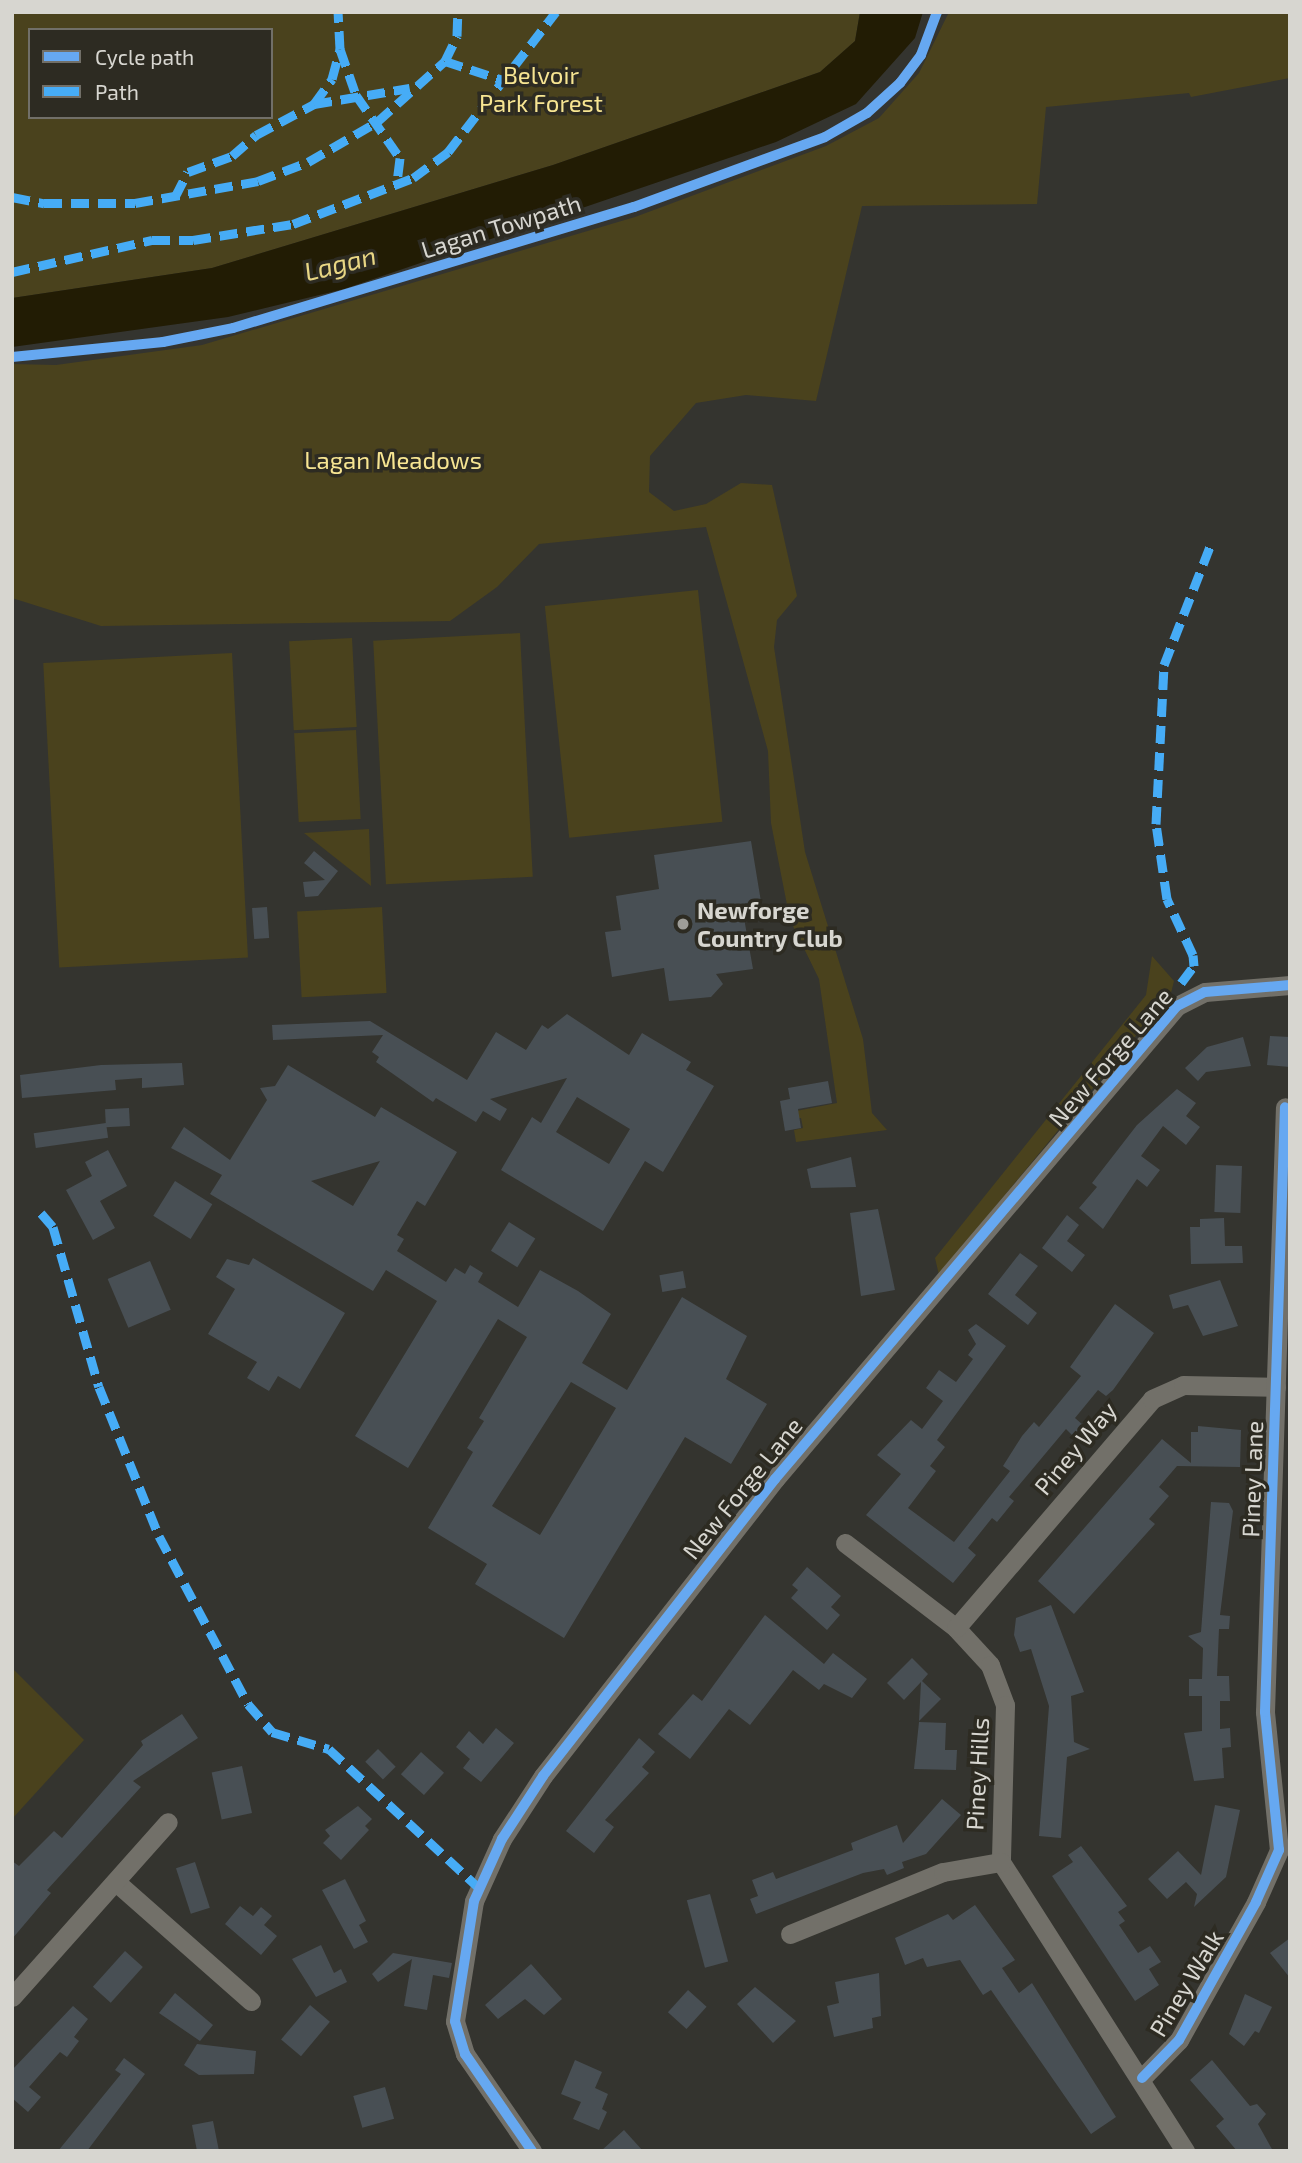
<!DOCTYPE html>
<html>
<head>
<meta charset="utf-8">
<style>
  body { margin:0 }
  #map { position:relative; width:1302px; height:2163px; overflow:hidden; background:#34342f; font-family:"Exo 2",sans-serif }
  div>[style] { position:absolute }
  .green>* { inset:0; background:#4a421d; transform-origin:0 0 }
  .water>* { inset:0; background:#221c04 }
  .building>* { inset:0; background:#484f54; transform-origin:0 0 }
  .street>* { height:19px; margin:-9.5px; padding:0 9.5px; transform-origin:9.5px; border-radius:9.5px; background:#727069 }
  .quiet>* { height:9px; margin-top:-4.5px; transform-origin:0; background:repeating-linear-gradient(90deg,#46acf6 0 18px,transparent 0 27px) }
  .cycleway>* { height:10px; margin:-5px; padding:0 5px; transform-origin:5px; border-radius:5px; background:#66a8f1 }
  .dots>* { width:19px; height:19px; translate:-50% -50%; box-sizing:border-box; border:4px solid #2d2b22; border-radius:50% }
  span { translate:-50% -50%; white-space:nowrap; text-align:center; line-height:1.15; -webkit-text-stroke:7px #2d2b22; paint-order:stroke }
  .park-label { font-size:24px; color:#f7e592 }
  .street-label { font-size:24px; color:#d7d6d0 }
  .poi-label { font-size:24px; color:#d7d6d0; font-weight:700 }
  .left { translate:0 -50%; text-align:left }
  .water-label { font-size:26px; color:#e8d684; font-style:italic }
  .frame { position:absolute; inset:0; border:14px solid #d7d6d0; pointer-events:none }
  .legend { position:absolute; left:28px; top:28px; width:245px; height:91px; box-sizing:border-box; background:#2d2b22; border:2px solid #716f68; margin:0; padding:9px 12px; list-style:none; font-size:21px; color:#d7d6d0 }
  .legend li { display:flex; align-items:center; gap:14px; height:35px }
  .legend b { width:35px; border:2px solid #716f68 }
</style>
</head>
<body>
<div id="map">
  <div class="green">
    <div style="clip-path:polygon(evenodd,12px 12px,860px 12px,855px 41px,820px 72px,553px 165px,212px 268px,12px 298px,12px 12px,30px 30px,271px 30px,271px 117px,30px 117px,30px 30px)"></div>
    <div style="clip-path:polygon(949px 12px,1290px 12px,1290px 78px,1191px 97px,1189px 93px,1046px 107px,1037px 204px,862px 206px,816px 401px,746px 395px,696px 403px,650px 456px,649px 492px,674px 511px,706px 504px,741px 483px,772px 485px,797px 596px,777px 620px,774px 647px,805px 852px,863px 1039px,872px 1113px,887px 1130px,796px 1142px,794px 1130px,803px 1128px,801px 1118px,793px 1119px,791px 1112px,837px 1103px,819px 979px,790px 920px,771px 823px,768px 751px,706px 527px,539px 544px,497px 587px,450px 621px,101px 626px,12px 598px,12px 364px,56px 365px,202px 345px,635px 217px,826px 146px,879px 118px,919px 73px)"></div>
    <div style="left:698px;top:590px;width:233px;height:154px;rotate:84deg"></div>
    <div style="left:520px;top:633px;width:244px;height:147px;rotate:87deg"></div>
    <div style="left:352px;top:638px;width:89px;height:63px;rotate:87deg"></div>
    <div style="left:232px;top:653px;width:305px;height:189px;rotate:87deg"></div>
    <div style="left:356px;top:730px;width:89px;height:62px;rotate:87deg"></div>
    <div style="clip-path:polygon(369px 829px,371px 886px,304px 833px)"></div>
    <div style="left:382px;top:907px;width:86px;height:85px;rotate:87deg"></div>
    <div style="clip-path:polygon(1152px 956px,1174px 981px,1171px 993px,939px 1275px,935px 1258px,1146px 995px)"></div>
    <div style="clip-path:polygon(12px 1668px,84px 1740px,12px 1819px)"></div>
  </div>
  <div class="water">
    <div style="clip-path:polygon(860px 12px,923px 12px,915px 38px,856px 104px,776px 142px,344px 289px,228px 317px,12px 347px,12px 298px,212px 268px,553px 165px,820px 72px,855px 41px)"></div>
  </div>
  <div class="building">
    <div style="clip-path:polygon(751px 841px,763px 914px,744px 918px,753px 969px,716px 974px,723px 984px,711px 997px,669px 1001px,664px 968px,612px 977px,605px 932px,621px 930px,616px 896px,659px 889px,654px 855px)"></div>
    <div style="clip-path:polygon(314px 851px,338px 871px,318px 896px,305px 897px,303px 882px,325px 880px,304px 863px)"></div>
    <div style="left:267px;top:907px;width:31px;height:15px;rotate:86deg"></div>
    <div style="clip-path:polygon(evenodd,567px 1014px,629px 1055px,642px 1033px,691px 1062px,686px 1070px,714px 1086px,663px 1172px,645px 1161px,603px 1231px,501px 1170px,532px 1117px,541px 1123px,567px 1078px,490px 1099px,507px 1109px,500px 1121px,483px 1111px,476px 1122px,436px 1098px,433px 1102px,376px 1062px,379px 1057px,372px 1052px,383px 1035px,273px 1040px,272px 1025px,370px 1021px,467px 1080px,496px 1032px,526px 1050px,542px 1025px,548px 1029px,567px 1014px,577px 1097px,630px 1129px,609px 1164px,556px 1132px,577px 1097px)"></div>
    <div style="clip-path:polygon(1270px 1036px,1290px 1037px,1290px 1067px,1267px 1065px)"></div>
    <div style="clip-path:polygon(1243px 1037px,1251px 1066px,1206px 1072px,1198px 1081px,1185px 1068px,1207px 1047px)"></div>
    <div style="clip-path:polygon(182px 1063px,184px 1085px,142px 1088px,142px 1078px,115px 1080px,116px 1090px,22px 1098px,20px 1075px,101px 1065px)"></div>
    <div style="clip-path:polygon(evenodd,288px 1065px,375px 1117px,381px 1107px,457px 1152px,425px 1206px,417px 1201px,397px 1235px,404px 1239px,397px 1251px,446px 1282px,455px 1268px,465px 1274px,470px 1265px,483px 1273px,478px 1282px,518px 1307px,540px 1270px,578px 1291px,611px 1314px,582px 1363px,627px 1390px,682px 1297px,747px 1336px,726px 1379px,767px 1404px,731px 1464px,685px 1437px,564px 1638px,475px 1584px,487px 1564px,428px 1528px,473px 1452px,467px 1448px,484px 1421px,479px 1418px,527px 1337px,498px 1319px,408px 1468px,355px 1436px,437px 1301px,386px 1270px,373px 1291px,210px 1194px,222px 1175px,171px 1148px,184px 1127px,230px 1160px,267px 1100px,260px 1088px,275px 1086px,288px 1065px,380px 1161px,353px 1206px,311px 1181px,380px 1161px,288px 1065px,571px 1382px,616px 1408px,540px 1535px,492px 1506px,571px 1382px)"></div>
    <div style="clip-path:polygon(828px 1081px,832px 1103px,798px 1109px,801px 1128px,785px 1131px,780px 1101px,790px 1099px,788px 1088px)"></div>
    <div style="clip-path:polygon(1177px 1089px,1196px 1103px,1186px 1116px,1200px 1127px,1186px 1145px,1163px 1126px,1141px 1156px,1160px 1170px,1147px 1187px,1137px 1179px,1103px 1229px,1079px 1208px,1097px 1187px,1092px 1183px,1137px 1125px)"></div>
    <div style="left:129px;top:1108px;width:18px;height:24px;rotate:87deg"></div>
    <div style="left:106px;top:1123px;width:15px;height:73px;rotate:82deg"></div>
    <div style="clip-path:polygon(108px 1150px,127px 1186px,100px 1201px,115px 1228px,93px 1240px,66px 1190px,92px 1176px,85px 1162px)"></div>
    <div style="clip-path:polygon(851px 1157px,856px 1187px,811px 1188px,807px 1169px)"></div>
    <div style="left:1216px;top:1165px;width:26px;height:47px;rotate:2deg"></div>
    <div style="left:175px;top:1181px;width:44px;height:41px;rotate:32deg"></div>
    <div style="clip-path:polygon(878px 1209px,895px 1290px,861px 1296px,850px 1213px)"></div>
    <div style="clip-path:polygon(1067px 1215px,1079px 1225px,1067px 1241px,1085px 1255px,1072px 1272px,1042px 1248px)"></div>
    <div style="clip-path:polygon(1224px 1218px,1225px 1246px,1242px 1246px,1243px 1263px,1191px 1264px,1190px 1227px,1200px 1227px,1200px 1219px)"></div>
    <div style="left:509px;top:1222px;width:31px;height:34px;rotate:32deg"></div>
    <div style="clip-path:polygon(1020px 1253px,1038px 1266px,1015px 1295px,1037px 1313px,1028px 1325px,988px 1294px)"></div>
    <div style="clip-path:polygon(253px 1258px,345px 1313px,300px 1389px,278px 1376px,269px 1391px,247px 1378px,257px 1362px,208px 1334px,235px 1289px,216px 1277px,227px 1259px,249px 1265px)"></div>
    <div style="left:150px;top:1261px;width:53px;height:46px;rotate:67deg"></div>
    <div style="left:683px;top:1271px;width:17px;height:24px;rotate:80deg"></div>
    <div style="clip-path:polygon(1220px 1280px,1238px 1326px,1203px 1336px,1188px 1305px,1173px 1309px,1169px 1295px)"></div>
    <div style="clip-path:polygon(1115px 1304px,1154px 1333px,1113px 1390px,1106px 1396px,1098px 1390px,1075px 1418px,1083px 1425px,1073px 1436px,1066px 1429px,1009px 1497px,1014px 1501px,997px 1522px,992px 1518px,968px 1548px,976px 1555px,953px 1583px,866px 1515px,901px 1474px,877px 1455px,911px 1420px,922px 1429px,943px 1401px,926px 1388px,939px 1370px,956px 1382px,973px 1359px,968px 1355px,976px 1344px,968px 1330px,976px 1324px,1006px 1346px,937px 1440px,945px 1447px,930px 1466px,936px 1471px,908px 1508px,954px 1542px,1010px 1471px,1003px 1466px,1022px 1436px,1034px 1422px,1039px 1427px,1081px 1376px,1070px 1367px)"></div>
    <div style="clip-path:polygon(1198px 1426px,1241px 1430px,1240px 1467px,1177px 1466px,1159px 1487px,1169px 1496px,1149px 1519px,1155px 1524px,1074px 1614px,1038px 1581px,1162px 1439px,1191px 1463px,1191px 1432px,1198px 1432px)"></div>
    <div style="clip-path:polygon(1211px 1502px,1229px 1503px,1233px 1511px,1220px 1615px,1230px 1616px,1229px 1629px,1219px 1629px,1217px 1676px,1229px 1676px,1230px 1701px,1220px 1701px,1220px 1729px,1230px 1728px,1231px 1747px,1222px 1748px,1224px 1778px,1194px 1781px,1184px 1733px,1202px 1731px,1202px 1696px,1189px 1696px,1189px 1679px,1202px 1679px,1203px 1648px,1188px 1636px,1201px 1632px)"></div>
    <div style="clip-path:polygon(807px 1567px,841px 1596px,831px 1607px,840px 1615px,827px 1630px,791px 1598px,798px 1590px,792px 1585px)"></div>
    <div style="clip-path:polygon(1051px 1605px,1084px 1692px,1071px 1696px,1074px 1742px,1090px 1749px,1067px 1757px,1061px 1838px,1039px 1836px,1049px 1706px,1031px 1649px,1020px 1652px,1014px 1635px,1016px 1618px)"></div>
    <div style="clip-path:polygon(765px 1615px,824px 1664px,833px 1653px,867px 1679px,852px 1698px,824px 1684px,819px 1690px,793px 1670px,750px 1725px,729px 1709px,690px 1759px,658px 1734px,693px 1694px,702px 1701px)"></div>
    <div style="clip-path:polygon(912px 1658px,928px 1674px,922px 1681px,941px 1699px,919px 1721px,921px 1682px,904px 1700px,887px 1683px)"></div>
    <div style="clip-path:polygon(182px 1714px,198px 1738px,133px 1781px,141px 1787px,47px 1890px,51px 1893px,12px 1939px,12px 1861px,19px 1866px,54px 1831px,62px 1838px,143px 1745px,141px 1741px)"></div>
    <div style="clip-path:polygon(919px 1722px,946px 1723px,945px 1750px,957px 1750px,956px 1770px,914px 1769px)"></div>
    <div style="clip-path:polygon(496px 1728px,514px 1743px,481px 1782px,463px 1768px,470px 1759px,456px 1747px,469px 1731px,483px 1744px)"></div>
    <div style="clip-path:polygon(639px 1738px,655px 1752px,642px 1767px,649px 1773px,605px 1820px,614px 1827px,594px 1853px,566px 1831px)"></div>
    <div style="left:378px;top:1749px;width:25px;height:18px;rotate:45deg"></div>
    <div style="left:421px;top:1752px;width:31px;height:30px;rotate:42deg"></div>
    <div style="left:242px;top:1766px;width:48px;height:31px;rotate:78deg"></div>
    <div style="clip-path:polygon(942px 1799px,961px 1815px,926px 1854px,902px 1862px,904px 1868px,887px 1875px,884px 1869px,863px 1873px,756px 1914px,750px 1899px,758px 1896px,752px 1880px,773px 1872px,776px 1879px,853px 1850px,851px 1843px,897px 1825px,903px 1843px)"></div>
    <div style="clip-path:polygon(1215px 1805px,1240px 1810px,1226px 1877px,1194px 1907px,1197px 1894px,1186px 1882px,1167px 1899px,1148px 1879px,1178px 1851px,1201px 1875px)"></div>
    <div style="clip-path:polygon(358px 1806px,372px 1819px,365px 1826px,369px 1830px,341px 1860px,323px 1843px,330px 1836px,325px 1830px)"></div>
    <div style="clip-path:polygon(1081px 1846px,1127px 1906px,1118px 1912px,1125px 1921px,1119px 1925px,1138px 1953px,1150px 1946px,1161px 1962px,1149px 1969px,1159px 1985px,1135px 2001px,1052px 1876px,1073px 1862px,1068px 1855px)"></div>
    <div style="left:195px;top:1862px;width:48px;height:20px;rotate:72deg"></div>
    <div style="clip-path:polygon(345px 1879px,366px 1921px,359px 1925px,368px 1942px,354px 1949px,322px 1890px)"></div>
    <div style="left:710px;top:1894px;width:70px;height:24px;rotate:75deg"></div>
    <div style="clip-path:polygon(975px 1905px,1015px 1960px,1002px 1968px,1019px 1993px,1032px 1983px,1116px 2117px,1091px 2134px,991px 1990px,983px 1995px,960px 1960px,927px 1967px,923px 1958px,905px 1965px,895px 1938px,948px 1914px,953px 1920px)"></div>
    <div style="clip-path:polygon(240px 1906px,253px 1916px,261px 1907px,272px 1916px,264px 1925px,277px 1936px,261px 1955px,225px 1924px)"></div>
    <div style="clip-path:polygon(1290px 1938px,1290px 1978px,1270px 1953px)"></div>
    <div style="clip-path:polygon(321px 1945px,334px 1973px,341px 1969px,347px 1982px,316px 1997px,292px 1959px)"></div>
    <div style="left:125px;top:1951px;width:24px;height:48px;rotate:42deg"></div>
    <div style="clip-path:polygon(393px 1953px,452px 1963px,449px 1978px,433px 1975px,427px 2010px,404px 2006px,412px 1959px,378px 1982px,372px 1974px)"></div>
    <div style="clip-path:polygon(531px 1964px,562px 1999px,544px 2015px,525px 1999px,498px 2019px,485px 2005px)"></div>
    <div style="clip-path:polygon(879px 1973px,881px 2016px,872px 2018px,873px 2028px,834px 2037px,827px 2006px,839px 2003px,835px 1982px)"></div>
    <div style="clip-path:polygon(755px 1987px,796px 2021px,773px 2043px,737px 2004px)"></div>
    <div style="left:688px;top:1990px;width:25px;height:30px;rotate:42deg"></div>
    <div style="clip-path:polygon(175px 1993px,213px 2025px,200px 2041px,159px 2013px)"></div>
    <div style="clip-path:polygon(1245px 1994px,1272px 2007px,1259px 2033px,1255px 2031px,1244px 2046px,1229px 2034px)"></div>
    <div style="left:310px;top:2005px;width:26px;height:45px;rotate:40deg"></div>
    <div style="clip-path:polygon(73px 2006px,88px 2019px,74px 2037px,79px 2041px,67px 2057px,60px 2052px,29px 2087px,41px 2097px,28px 2112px,12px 2098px,12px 2070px)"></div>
    <div style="clip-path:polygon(197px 2044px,256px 2051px,254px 2074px,199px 2075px,184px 2065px)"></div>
    <div style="clip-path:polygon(124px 2058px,145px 2074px,87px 2151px,58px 2151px,121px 2074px,115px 2070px)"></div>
    <div style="clip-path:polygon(575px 2060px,602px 2072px,595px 2088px,608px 2094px,602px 2109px,607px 2112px,599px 2130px,573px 2119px,581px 2102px,561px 2094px)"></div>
    <div style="clip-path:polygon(1212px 2060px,1250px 2106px,1257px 2104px,1266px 2114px,1258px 2124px,1273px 2151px,1237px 2151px,1216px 2126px,1224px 2119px,1190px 2080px)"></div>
    <div style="left:385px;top:2087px;width:33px;height:33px;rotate:74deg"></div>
    <div style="clip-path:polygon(213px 2121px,219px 2151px,197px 2151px,192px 2125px)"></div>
    <div style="clip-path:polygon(624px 2130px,643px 2151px,601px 2151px)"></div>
  </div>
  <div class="street">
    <div style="left:845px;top:1543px;width:140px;rotate:37.4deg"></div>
    <div style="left:956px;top:1628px;width:50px;rotate:47.4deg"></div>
    <div style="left:990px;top:1665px;width:43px;rotate:69.4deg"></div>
    <div style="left:1005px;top:1705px;width:157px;rotate:91.5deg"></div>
    <div style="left:1001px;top:1862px;width:343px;rotate:57.5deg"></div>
    <div style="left:956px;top:1628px;width:301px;rotate:-49.4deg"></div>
    <div style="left:1152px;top:1399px;width:34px;rotate:-24deg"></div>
    <div style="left:1183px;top:1385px;width:93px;rotate:1.2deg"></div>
    <div style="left:116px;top:1882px;width:180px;rotate:41.4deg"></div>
    <div style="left:790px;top:1934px;width:165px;rotate:-22.1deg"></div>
    <div style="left:943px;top:1872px;width:59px;rotate:-9.8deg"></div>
    <div style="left:12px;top:1997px;width:234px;rotate:-48.3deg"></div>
    <div style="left:1142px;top:2078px;width:53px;rotate:-45.8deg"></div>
    <div style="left:1179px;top:2040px;width:158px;rotate:-60.8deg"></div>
    <div style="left:1256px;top:1902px;width:57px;rotate:-66.1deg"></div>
    <div style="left:1279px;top:1850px;width:139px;rotate:-95.8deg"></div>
    <div style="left:1265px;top:1712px;width:605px;rotate:-88.11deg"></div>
    <div style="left:532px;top:2151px;width:118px;rotate:-124.6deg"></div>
    <div style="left:465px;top:2054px;width:34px;rotate:-107deg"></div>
    <div style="left:455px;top:2021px;width:121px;rotate:-81deg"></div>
    <div style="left:474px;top:1901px;width:68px;rotate:-65.7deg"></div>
    <div style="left:502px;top:1839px;width:75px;rotate:-56.9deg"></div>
    <div style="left:543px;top:1776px;width:377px;rotate:-52deg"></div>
    <div style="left:775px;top:1479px;width:621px;rotate:-49.64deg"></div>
    <div style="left:1177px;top:1006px;width:31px;rotate:-27deg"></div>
    <div style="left:1205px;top:992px;width:85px;rotate:-4.7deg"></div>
  </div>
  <div class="quiet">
    <div style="left:340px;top:49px;width:49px;rotate:70.8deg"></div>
    <div style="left:356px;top:95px;width:77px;rotate:55.1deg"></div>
    <div style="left:400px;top:158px;width:25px;rotate:97deg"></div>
    <div style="left:445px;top:61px;width:28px;rotate:-64deg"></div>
    <div style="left:457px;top:36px;width:24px;rotate:-88deg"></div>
    <div style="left:314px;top:104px;width:97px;rotate:-9.5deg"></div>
    <div style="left:12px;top:197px;width:33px;rotate:11deg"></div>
    <div style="left:44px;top:203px;width:91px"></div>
    <div style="left:135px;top:203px;width:125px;rotate:-10.1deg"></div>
    <div style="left:258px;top:181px;width:53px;rotate:-20.8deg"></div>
    <div style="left:308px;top:162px;width:80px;rotate:-30.1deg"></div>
    <div style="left:377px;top:122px;width:91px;rotate:-41.9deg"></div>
    <div style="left:445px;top:61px;width:61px;rotate:18.1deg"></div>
    <div style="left:175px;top:197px;width:28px;rotate:-63deg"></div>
    <div style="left:188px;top:172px;width:47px;rotate:-20deg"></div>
    <div style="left:232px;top:156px;width:32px;rotate:-41deg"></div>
    <div style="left:256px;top:135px;width:66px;rotate:-28.1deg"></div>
    <div style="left:314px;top:104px;width:31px;rotate:-54deg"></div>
    <div style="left:332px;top:79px;width:31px;rotate:-75deg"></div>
    <div style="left:340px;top:49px;width:37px;rotate:-93deg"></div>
    <div style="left:12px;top:272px;width:144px;rotate:-12.9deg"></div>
    <div style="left:152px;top:240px;width:41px"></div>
    <div style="left:193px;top:240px;width:101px;rotate:-9.1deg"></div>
    <div style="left:293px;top:224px;width:129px;rotate:-21deg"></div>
    <div style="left:413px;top:178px;width:44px;rotate:-36.6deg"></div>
    <div style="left:448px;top:152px;width:177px;rotate:-52.4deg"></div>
    <div style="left:1181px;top:983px;width:21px;rotate:-53deg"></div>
    <div style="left:1194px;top:966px;width:11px;rotate:-95deg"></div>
    <div style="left:1193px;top:955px;width:62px;rotate:-114.9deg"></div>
    <div style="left:1167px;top:899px;width:76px;rotate:-98.3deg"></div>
    <div style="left:1156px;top:824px;width:159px;rotate:-87.1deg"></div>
    <div style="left:1164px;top:665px;width:130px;rotate:-68.8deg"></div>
    <div style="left:41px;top:1213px;width:18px;rotate:49deg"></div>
    <div style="left:53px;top:1227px;width:166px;rotate:74deg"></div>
    <div style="left:99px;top:1387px;width:161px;rotate:68.1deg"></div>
    <div style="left:159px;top:1536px;width:190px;rotate:62.1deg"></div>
    <div style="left:248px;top:1704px;width:37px;rotate:49deg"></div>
    <div style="left:272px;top:1732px;width:59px;rotate:16.6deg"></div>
    <div style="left:329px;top:1749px;width:205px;rotate:42.8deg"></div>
  </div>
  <div class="cycleway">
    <div style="left:12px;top:357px;width:152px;rotate:-5.7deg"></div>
    <div style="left:163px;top:342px;width:71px;rotate:-11.3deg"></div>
    <div style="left:233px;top:328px;width:419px;rotate:-16.8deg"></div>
    <div style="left:634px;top:207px;width:203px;rotate:-20.1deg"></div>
    <div style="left:825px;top:137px;width:48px;rotate:-29.7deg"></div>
    <div style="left:867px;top:113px;width:45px;rotate:-42.3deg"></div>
    <div style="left:900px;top:83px;width:35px;rotate:-53deg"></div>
    <div style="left:921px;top:55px;width:46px;rotate:-69.6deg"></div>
    <div style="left:1142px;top:2078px;width:53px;rotate:-45.8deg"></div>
    <div style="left:1179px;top:2040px;width:158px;rotate:-60.8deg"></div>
    <div style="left:1256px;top:1902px;width:57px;rotate:-66.1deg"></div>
    <div style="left:1279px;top:1850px;width:139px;rotate:-95.8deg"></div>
    <div style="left:1265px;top:1712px;width:605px;rotate:-88.11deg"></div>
    <div style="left:532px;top:2151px;width:118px;rotate:-124.6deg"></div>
    <div style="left:465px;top:2054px;width:34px;rotate:-107deg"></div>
    <div style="left:455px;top:2021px;width:121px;rotate:-81deg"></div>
    <div style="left:474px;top:1901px;width:68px;rotate:-65.7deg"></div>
    <div style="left:502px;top:1839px;width:75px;rotate:-56.9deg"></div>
    <div style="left:543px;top:1776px;width:377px;rotate:-52deg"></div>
    <div style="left:775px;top:1479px;width:621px;rotate:-49.64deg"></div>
    <div style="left:1177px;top:1006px;width:31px;rotate:-27deg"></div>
    <div style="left:1205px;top:992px;width:85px;rotate:-4.7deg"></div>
  </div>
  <div class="dots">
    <div style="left:683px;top:924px;background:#9e9d98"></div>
  </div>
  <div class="park-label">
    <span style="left:541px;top:89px">Belvoir<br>Park Forest</span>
    <span style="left:393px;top:460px">Lagan Meadows</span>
  </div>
  <div class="street-label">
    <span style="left:501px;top:226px;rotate:-17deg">Lagan Towpath</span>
    <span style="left:1110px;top:1057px;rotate:-49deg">New Forge Lane</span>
    <span style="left:1075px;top:1448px;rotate:-50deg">Piney Way</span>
    <span style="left:1252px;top:1479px;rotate:-88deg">Piney Lane</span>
    <span style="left:742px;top:1488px;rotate:-51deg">New Forge Lane</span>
    <span style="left:977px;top:1774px;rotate:-87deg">Piney Hills</span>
    <span style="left:1186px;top:1983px;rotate:-59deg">Piney Walk</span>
  </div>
  <div class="poi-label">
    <span class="left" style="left:697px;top:924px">Newforge<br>Country Club</span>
  </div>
  <div class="water-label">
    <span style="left:340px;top:263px;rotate:-14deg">Lagan</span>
  </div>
  <div class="frame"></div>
  <ul class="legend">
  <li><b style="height:9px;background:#66a8f1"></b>Cycle path</li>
  <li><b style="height:9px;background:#46acf6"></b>Path</li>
  </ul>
</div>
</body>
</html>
